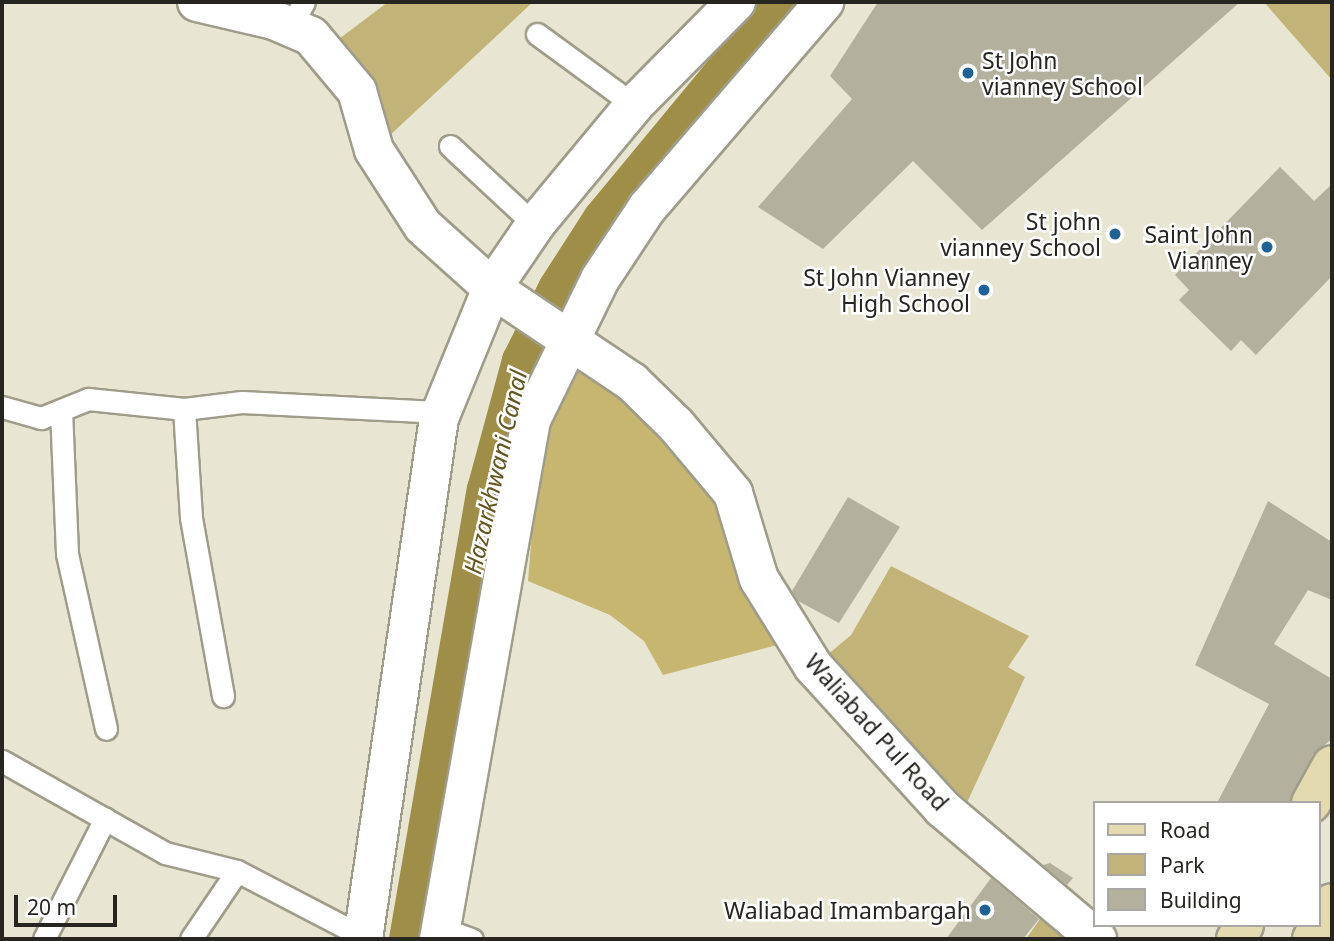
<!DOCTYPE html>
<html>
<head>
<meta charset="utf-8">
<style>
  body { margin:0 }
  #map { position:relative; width:1334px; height:941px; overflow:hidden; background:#e9e5d3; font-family:"Noto Sans",sans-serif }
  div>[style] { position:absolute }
  .green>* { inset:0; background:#c2b479 }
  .forest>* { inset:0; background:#c6b66f }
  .canal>* { height:37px; margin:-18.5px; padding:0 18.5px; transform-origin:18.5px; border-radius:18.5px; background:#9f8e48 }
  .building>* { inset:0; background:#b4b09e }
  .roads { filter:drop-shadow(2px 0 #a09c8a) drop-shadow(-2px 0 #a09c8a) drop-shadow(0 2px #a09c8a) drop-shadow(0 -2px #a09c8a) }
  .lane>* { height:21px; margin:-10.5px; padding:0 10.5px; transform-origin:10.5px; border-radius:10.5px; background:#fff }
  .street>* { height:38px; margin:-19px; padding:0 19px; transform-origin:19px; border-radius:19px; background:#fff }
  .primary>* { height:38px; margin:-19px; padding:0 19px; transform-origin:19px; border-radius:19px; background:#e4daaf }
  .dots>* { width:19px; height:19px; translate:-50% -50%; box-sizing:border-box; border:4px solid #fff; border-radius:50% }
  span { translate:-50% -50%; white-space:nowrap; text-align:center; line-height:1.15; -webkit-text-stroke:5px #fff; paint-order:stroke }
  .poi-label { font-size:23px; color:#27251f }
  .left { translate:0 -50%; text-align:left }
  .right { translate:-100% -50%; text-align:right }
  .street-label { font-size:23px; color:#27251f }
  .water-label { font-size:24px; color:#625621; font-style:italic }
  .frame { position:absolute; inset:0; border:4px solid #27251f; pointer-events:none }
  .legend { position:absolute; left:1093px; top:801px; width:228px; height:126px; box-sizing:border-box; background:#fff; border:2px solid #a9a8a5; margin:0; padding:9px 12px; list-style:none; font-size:21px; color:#27251f }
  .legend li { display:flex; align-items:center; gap:14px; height:35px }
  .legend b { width:35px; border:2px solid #a9a8a5 }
  .scale { position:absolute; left:14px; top:895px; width:103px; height:32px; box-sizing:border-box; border:4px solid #27251f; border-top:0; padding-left:9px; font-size:21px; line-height:24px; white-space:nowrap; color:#27251f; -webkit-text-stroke:5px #fff; paint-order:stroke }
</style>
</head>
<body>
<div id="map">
  <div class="green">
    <div style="clip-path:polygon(388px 2px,533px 2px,374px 150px,323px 51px)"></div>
    <div style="clip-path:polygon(1264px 2px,1332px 2px,1332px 80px)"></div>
    <div style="clip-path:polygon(891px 566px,1029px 636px,1008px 667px,1025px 677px,964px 809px,826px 656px,851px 635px)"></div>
    <div style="clip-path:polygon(1042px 916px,1072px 939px,1026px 939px)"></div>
  </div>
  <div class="forest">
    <div style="clip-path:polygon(581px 363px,620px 389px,721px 500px,747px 585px,777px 645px,663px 675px,644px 641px,610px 615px,528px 581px,539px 448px)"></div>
  </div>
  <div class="canal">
    <div style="left:407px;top:939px;width:457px;rotate:-80.2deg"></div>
    <div style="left:485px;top:489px;width:134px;rotate:-74.8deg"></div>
    <div style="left:520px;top:360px;width:80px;rotate:-63.4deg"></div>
    <div style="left:556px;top:288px;width:83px;rotate:-57.3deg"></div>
    <div style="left:601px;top:218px;width:281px;rotate:-50.4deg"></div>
  </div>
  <div class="building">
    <div style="clip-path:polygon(878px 2px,1240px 2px,982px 230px,913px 161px,823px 249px,758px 207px,852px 99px,830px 76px)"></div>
    <div style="clip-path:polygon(1280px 167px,1314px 201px,1332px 184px,1332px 276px,1256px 355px,1241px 340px,1231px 351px,1179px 300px,1189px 290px,1175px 275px)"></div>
    <div style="clip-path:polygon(848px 497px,900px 527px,839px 623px,798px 601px,792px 591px)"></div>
    <div style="clip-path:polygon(1268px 501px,1332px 542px,1332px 600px,1308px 590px,1274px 644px,1332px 679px,1332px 739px,1313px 754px,1289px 803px,1217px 803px,1269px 704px,1195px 665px)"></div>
    <div style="clip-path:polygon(1050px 863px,1073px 878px,1067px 885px,1043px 865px)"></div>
    <div style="clip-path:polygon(991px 878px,1039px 919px,1023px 939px,946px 939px)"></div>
  </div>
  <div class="roads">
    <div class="lane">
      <div style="left:290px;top:27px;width:29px;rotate:-61deg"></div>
      <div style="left:537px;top:34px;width:120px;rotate:36.2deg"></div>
      <div style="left:450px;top:146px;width:116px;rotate:42.9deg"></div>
      <div style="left:2px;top:407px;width:41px;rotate:15.8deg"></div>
      <div style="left:41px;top:418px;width:51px;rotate:-22deg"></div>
      <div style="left:88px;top:399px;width:97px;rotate:5.9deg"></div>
      <div style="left:184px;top:409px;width:58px;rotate:-6.9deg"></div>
      <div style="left:242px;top:402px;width:200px;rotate:2.9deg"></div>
      <div style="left:184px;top:409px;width:109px;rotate:86.3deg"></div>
      <div style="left:191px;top:518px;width:181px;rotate:79.8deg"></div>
      <div style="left:61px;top:410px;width:144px;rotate:87.6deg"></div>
      <div style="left:67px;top:554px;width:179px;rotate:77.4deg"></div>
      <div style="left:2px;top:761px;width:187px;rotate:29.4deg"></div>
      <div style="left:165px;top:853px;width:74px;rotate:14deg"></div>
      <div style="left:237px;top:871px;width:143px;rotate:27.5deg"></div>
      <div style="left:441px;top:928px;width:33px;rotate:20deg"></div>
      <div style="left:44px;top:939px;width:135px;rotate:-63.1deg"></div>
      <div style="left:191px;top:939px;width:82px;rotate:-55.9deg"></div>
    </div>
    <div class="street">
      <div style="left:197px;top:2px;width:79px;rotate:13.2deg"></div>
      <div style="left:274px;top:20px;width:40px;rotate:23.4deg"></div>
      <div style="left:311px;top:36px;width:72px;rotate:50.1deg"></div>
      <div style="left:357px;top:91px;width:61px;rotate:73.9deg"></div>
      <div style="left:374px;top:150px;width:90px;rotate:57.2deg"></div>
      <div style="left:423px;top:226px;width:93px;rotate:41.9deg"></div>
      <div style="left:492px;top:288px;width:169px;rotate:33.9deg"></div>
      <div style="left:632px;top:382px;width:62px;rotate:44.3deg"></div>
      <div style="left:676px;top:425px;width:89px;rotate:50deg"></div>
      <div style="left:733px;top:493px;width:90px;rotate:73.2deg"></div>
      <div style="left:759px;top:579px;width:102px;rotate:58.2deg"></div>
      <div style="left:813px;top:666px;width:192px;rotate:47.7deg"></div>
      <div style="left:942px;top:808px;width:203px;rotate:40.2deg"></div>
      <div style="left:363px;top:939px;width:527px;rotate:-81.7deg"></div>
      <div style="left:439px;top:418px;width:140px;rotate:-67.8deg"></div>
      <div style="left:492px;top:288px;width:80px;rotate:-55.7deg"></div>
      <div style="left:537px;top:222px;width:152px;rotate:-50.3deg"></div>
      <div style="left:634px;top:105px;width:145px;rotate:-45.3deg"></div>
      <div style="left:439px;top:939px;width:527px;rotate:-79.95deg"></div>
      <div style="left:531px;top:420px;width:157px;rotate:-63.9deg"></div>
      <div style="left:600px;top:279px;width:85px;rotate:-56.5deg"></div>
      <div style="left:647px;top:208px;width:272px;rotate:-49.3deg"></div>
    </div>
    <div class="primary">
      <div style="left:1311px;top:803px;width:43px;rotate:-61.1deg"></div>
      <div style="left:1236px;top:939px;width:16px;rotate:-60deg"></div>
      <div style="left:1312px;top:939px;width:41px;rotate:-60.9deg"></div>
    </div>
  </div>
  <div class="dots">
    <div style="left:968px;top:73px;background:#1f6297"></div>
    <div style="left:1115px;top:234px;background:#1f6297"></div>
    <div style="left:1267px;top:247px;background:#1f6297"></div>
    <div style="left:984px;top:290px;background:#1f6297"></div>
    <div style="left:985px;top:910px;background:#1f6297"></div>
  </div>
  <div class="poi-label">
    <span class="left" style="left:982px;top:73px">St John<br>vianney School</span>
    <span class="right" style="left:1101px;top:234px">St john<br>vianney School</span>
    <span class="right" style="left:1253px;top:247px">Saint John<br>Vianney</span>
    <span class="right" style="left:970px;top:290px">St John Vianney<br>High School</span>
    <span class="right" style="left:971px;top:910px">Waliabad Imambargah</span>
  </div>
  <div class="street-label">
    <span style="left:877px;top:732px;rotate:48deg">Waliabad Pul Road</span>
  </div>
  <div class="water-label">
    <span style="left:495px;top:472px;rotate:-77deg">Hazarkhwani Canal</span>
  </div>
  <div class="frame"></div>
  <ul class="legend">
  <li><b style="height:9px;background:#e4daaf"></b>Road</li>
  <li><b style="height:19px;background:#c2b479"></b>Park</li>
  <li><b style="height:19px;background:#b4b09e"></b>Building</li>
  </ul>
  <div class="scale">20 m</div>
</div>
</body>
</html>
